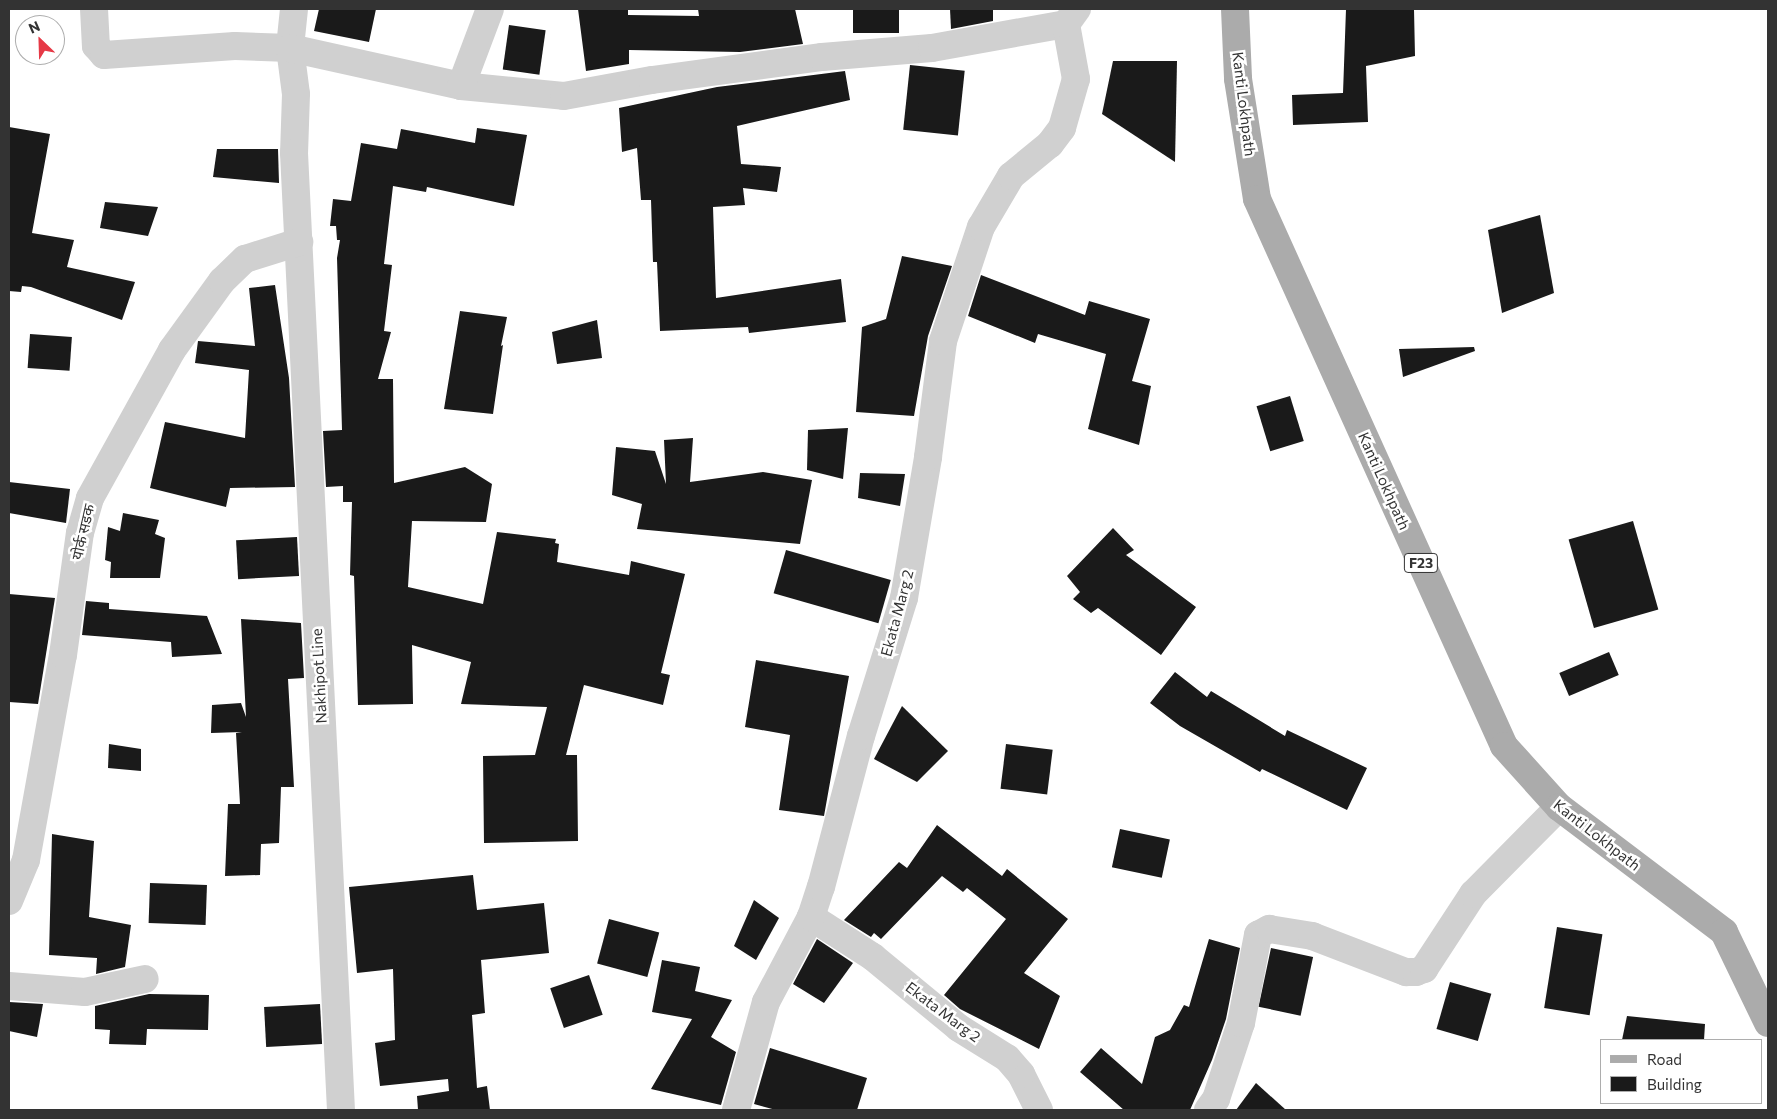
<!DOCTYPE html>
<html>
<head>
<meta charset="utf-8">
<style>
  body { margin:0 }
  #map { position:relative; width:1777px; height:1119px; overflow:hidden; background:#fff; font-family:Commissioner,"Noto Sans Devanagari",sans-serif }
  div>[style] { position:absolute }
  .building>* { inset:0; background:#1a1a1a; transform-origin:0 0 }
  .minor>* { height:28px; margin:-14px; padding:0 14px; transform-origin:14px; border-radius:14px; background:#d0d0d0 }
  .primary>* { height:28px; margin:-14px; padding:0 14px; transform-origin:14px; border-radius:14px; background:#ababab }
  span { translate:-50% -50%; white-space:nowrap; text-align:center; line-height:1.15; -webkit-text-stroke:5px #fff; paint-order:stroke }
  .shield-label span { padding:1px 4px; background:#fff; border:1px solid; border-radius:4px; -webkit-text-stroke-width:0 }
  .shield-label { font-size:14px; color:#333; font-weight:700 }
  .street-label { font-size:15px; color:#333 }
  .frame { position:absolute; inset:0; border:10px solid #333; pointer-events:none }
  .legend { position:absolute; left:1600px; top:1039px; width:162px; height:65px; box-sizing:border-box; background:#fff; border:1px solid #adadad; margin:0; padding:6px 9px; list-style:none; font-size:15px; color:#333 }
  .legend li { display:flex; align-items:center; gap:10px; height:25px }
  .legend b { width:25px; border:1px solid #adadad }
  .north { position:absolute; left:15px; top:15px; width:50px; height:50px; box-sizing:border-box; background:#fff; border:1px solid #adadad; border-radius:50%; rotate:336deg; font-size:14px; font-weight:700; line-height:20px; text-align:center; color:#333 }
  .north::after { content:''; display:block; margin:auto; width:18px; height:22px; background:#e63946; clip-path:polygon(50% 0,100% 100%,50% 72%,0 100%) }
</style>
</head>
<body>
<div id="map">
  <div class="building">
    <div style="clip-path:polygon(319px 9px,376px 9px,369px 42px,314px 31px)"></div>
    <div style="clip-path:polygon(578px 9px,628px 9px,628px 15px,699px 16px,698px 9px,795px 9px,803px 44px,740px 52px,629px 50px,629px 64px,586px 71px)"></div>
    <div style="left:853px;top:9px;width:46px;height:24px"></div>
    <div style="clip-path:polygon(950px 9px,993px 9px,993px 21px,951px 29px)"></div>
    <div style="clip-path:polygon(1346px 9px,1414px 9px,1415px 56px,1366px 66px,1368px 122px,1293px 125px,1292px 95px,1343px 93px)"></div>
    <div style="left:509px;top:25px;width:37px;height:45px;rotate:8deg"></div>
    <div style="clip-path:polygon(1113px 61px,1177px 61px,1175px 162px,1102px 114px)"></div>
    <div style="left:910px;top:65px;width:55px;height:65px;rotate:6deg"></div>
    <div style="clip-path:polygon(845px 71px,850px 100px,737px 126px,741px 164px,781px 167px,777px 192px,743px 188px,745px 205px,713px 207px,716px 298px,841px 279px,846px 322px,749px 333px,748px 327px,660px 331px,657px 262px,653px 262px,651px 200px,641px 200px,637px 148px,622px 152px,619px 108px,717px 87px)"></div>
    <div style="clip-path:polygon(9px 127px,50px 134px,32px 233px,74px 240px,67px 267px,135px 282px,122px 320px,31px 287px,22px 286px,21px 292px,9px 291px)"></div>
    <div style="clip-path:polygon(477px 128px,527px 135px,514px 206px,427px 187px,426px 192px,393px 186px,384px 264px,392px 265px,384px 331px,391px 332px,378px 379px,393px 379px,394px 483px,465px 467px,492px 484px,486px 522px,412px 521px,408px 587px,483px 604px,497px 532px,556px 539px,555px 543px,559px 544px,557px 562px,629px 575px,631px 561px,685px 574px,661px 673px,670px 675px,663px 705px,584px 685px,566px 755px,577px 755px,578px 841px,484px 843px,483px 756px,535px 755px,547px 707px,461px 704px,471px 662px,412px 645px,413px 704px,358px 705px,354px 576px,350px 575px,352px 502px,343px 502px,343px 486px,326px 487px,323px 431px,342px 430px,337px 258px,340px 240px,337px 240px,336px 226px,330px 226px,333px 199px,351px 201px,361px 143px,397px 149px,401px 129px,475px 143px)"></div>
    <div style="clip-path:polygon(217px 149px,278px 149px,279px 183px,213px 177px)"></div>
    <div style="clip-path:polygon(105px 202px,158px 207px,148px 236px,100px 228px)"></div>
    <div style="clip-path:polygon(1540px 215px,1554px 293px,1502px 313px,1488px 230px)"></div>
    <div style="clip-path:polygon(902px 256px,952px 266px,928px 336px,914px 416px,856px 412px,862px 327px,886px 319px)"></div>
    <div style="clip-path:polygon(981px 275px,1085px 315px,1089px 301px,1150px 319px,1132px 381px,1151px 386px,1139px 445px,1088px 429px,1106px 354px,1038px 334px,1035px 343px,968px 316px)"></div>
    <div style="clip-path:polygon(275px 285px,289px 378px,295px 487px,230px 488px,226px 507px,150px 488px,165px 422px,245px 438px,249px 370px,195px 363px,198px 341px,255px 346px,249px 288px)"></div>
    <div style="clip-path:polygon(460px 311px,507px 317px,501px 346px,503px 345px,493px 414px,444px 409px)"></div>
    <div style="clip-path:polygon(597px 320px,602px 358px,557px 364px,552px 332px)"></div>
    <div style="left:30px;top:334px;width:42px;height:34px;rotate:4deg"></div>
    <div style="clip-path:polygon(1474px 347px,1475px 351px,1403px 377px,1399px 349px)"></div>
    <div style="left:1290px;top:396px;width:47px;height:35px;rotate:73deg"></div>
    <div style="clip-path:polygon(848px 428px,843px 479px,807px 470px,808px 430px)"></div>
    <div style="clip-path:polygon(693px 438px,690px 482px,763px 472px,812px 480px,800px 544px,637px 529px,642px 504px,612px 495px,616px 447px,655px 451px,666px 484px,664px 440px)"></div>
    <div style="clip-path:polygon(860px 473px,905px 474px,900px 506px,858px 498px)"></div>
    <div style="clip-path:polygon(9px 482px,70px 489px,66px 523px,9px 513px)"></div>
    <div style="clip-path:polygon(123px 513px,159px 520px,155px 534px,165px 538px,160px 578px,110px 578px,111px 562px,105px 560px,108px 527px,120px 531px)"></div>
    <div style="left:1633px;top:521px;width:92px;height:67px;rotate:74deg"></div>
    <div style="clip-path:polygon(1113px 528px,1134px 550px,1126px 555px,1196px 607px,1161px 655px,1098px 608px,1091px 613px,1073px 599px,1080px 592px,1067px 576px)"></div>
    <div style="left:297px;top:537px;width:39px;height:61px;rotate:87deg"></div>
    <div style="left:786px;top:550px;width:109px;height:45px;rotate:16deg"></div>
    <div style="clip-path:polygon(9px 594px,55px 598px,38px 704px,9px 702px)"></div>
    <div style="clip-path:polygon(86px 601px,109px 603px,109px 609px,207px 616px,222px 654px,172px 657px,171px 642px,82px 635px)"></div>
    <div style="clip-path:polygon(241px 619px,301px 623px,304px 678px,288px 679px,294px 787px,281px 787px,279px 843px,261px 844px,260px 875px,225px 876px,228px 804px,240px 804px,236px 733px,242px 732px,211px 733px,212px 705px,241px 703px,246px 717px)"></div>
    <div style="left:1609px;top:652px;width:25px;height:54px;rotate:67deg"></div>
    <div style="clip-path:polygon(756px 660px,849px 676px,824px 816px,779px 810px,790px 735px,745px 727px)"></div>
    <div style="clip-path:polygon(1175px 672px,1207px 697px,1211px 691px,1285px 736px,1287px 730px,1367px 768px,1347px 810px,1262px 769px,1260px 772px,1180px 726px,1150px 703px)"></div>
    <div style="clip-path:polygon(902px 706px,948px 751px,917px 782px,874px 759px)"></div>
    <div style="clip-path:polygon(109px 744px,141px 749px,141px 771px,108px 768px)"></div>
    <div style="left:1006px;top:744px;width:47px;height:45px;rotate:7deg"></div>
    <div style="clip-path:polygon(937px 825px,1002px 876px,1007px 869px,1068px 919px,1024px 973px,1060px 996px,1039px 1049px,960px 1009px,944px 995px,1006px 919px,967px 888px,963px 892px,942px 876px,881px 939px,874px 933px,871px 937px,844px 920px,899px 862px,907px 868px)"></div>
    <div style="left:1120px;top:829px;width:51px;height:39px;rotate:12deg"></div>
    <div style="clip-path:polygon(52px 834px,94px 841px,89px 917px,131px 925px,125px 967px,96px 974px,97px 958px,49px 955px)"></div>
    <div style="clip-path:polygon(473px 875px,477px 910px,544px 903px,549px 953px,481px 960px,485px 1013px,472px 1015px,477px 1088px,487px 1086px,490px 1110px,418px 1110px,417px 1096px,449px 1091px,448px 1079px,380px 1086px,375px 1043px,395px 1040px,393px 969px,357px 973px,349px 887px)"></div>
    <div style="left:150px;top:883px;width:57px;height:40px;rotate:2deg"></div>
    <div style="clip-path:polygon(754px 900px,779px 918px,756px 960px,734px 946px)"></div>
    <div style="left:609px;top:919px;width:52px;height:46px;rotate:15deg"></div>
    <div style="left:1557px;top:927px;width:46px;height:82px;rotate:9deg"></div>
    <div style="clip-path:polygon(817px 939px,853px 963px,824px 1003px,793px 984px)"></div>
    <div style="clip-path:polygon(1209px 939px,1240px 948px,1226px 1019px,1212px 1060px,1190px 1110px,1124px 1110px,1080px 1072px,1101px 1048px,1142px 1084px,1155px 1037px,1170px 1030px,1184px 1005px,1189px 1007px)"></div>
    <div style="left:1271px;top:948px;width:43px;height:60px;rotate:12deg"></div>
    <div style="clip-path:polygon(662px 960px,700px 967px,695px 991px,732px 1000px,711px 1037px,736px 1052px,721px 1105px,651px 1089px,692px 1019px,652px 1012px)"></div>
    <div style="left:589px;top:975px;width:42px;height:41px;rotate:71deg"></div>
    <div style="left:1450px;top:982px;width:43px;height:49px;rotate:16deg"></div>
    <div style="clip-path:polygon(149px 994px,209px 995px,208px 1030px,147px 1029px,146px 1045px,109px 1044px,110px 1030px,95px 1029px,95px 1006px)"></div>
    <div style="clip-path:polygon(9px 1002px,43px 1004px,37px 1037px,9px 1031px)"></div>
    <div style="left:320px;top:1004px;width:40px;height:56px;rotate:87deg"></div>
    <div style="clip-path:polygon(1627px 1016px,1705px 1024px,1704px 1040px,1622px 1040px)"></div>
    <div style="clip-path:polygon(770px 1048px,867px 1078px,857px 1110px,776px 1110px,754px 1104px)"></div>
    <div style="clip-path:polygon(1256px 1083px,1286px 1110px,1236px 1110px)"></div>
  </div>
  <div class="minor">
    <div style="left:94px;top:9px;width:37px;rotate:87deg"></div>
    <div style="left:96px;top:46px;width:12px;rotate:48deg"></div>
    <div style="left:104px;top:55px;width:131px;rotate:-3.9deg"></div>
    <div style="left:235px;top:46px;width:55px;rotate:2.1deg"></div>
    <div style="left:290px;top:48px;width:46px;rotate:82.6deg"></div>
    <div style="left:296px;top:94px;width:59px;rotate:91.9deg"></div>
    <div style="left:294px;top:153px;width:958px;rotate:87.19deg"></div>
    <div style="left:294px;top:9px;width:39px;rotate:96deg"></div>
    <div style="left:290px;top:48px;width:175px;rotate:12.5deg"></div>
    <div style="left:461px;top:86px;width:103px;rotate:5.5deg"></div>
    <div style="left:564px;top:96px;width:89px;rotate:-10.3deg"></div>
    <div style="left:652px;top:80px;width:172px;rotate:-7.7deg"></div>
    <div style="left:822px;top:57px;width:110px;rotate:-4.7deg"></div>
    <div style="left:932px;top:48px;width:136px;rotate:-10.2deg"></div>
    <div style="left:461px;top:86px;width:82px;rotate:-69.4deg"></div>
    <div style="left:9px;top:901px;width:44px;rotate:-67.5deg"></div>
    <div style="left:26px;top:860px;width:208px;rotate:-79.8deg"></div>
    <div style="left:63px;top:655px;width:123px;rotate:-82.1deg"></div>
    <div style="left:80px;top:533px;width:36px;rotate:-74deg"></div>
    <div style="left:90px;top:498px;width:169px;rotate:-61deg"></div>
    <div style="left:172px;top:350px;width:85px;rotate:-54.1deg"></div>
    <div style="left:222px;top:281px;width:32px;rotate:-44deg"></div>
    <div style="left:245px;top:259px;width:57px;rotate:-17.5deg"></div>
    <div style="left:9px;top:986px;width:76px;rotate:4.5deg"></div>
    <div style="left:85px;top:992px;width:61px;rotate:-12.2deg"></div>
    <div style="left:736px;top:1110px;width:112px;rotate:-74.5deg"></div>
    <div style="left:766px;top:1002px;width:96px;rotate:-62.1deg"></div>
    <div style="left:1039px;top:1110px;width:40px;rotate:-116.6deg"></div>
    <div style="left:1021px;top:1074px;width:21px;rotate:-131deg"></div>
    <div style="left:1007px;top:1058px;width:57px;rotate:-148deg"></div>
    <div style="left:959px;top:1028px;width:112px;rotate:-140.5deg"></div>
    <div style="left:873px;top:957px;width:74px;rotate:-147.2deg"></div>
    <div style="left:811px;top:917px;width:32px;rotate:-72deg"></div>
    <div style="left:821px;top:887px;width:156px;rotate:-75.2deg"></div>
    <div style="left:861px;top:736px;width:145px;rotate:-72.7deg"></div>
    <div style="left:904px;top:598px;width:143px;rotate:-80.3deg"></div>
    <div style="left:928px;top:457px;width:117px;rotate:-82.6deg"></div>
    <div style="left:943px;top:341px;width:120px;rotate:-71.6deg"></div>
    <div style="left:981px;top:227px;width:59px;rotate:-59.5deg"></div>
    <div style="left:1011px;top:176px;width:50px;rotate:-39.4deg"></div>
    <div style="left:1050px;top:144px;width:20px;rotate:-53deg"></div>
    <div style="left:1062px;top:128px;width:51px;rotate:-74.1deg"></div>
    <div style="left:1076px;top:79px;width:56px;rotate:-100.3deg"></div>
    <div style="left:1066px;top:24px;width:19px;rotate:-54deg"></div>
    <div style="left:1208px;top:1110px;width:14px;rotate:-54deg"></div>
    <div style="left:1216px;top:1099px;width:80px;rotate:-71.8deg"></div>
    <div style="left:1241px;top:1023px;width:90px;rotate:-79.1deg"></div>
    <div style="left:1258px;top:935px;width:13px;rotate:-29deg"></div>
    <div style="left:1269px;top:929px;width:44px;rotate:9.2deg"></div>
    <div style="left:1312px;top:936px;width:101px;rotate:21deg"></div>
    <div style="left:1406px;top:972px;width:10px"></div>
    <div style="left:1416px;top:972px;width:9px;rotate:-21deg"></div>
    <div style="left:1424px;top:969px;width:90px;rotate:-56.8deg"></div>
    <div style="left:1473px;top:894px;width:122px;rotate:-45.3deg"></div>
  </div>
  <div class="primary">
    <div style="left:1235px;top:9px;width:70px;rotate:87.5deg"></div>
    <div style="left:1238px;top:79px;width:121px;rotate:81deg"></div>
    <div style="left:1257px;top:199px;width:600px;rotate:65.7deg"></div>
    <div style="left:1504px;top:746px;width:82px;rotate:48deg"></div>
    <div style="left:1559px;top:807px;width:207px;rotate:37.1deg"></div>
    <div style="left:1724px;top:932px;width:101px;rotate:64.2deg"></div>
  </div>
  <div class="shield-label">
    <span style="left:1421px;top:563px">F23</span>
  </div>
  <div class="street-label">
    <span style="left:1244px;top:104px;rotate:83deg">Kanti Lokhpath</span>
    <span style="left:1384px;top:481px;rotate:66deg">Kanti Lokhpath</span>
    <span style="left:83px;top:532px;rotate:-77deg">योर्क सडक</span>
    <span style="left:897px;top:613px;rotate:-75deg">Ekata Marg 2</span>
    <span style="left:319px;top:676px;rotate:-93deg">Nakhipot Line</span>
    <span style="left:1597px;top:835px;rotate:38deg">Kanti Lokhpath</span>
    <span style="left:943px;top:1012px;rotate:37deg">Ekata Marg 2</span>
  </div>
  <div class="frame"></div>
  <ul class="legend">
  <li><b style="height:6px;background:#ababab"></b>Road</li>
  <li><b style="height:14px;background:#1a1a1a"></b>Building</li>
  </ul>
  <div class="north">N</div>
</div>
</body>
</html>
